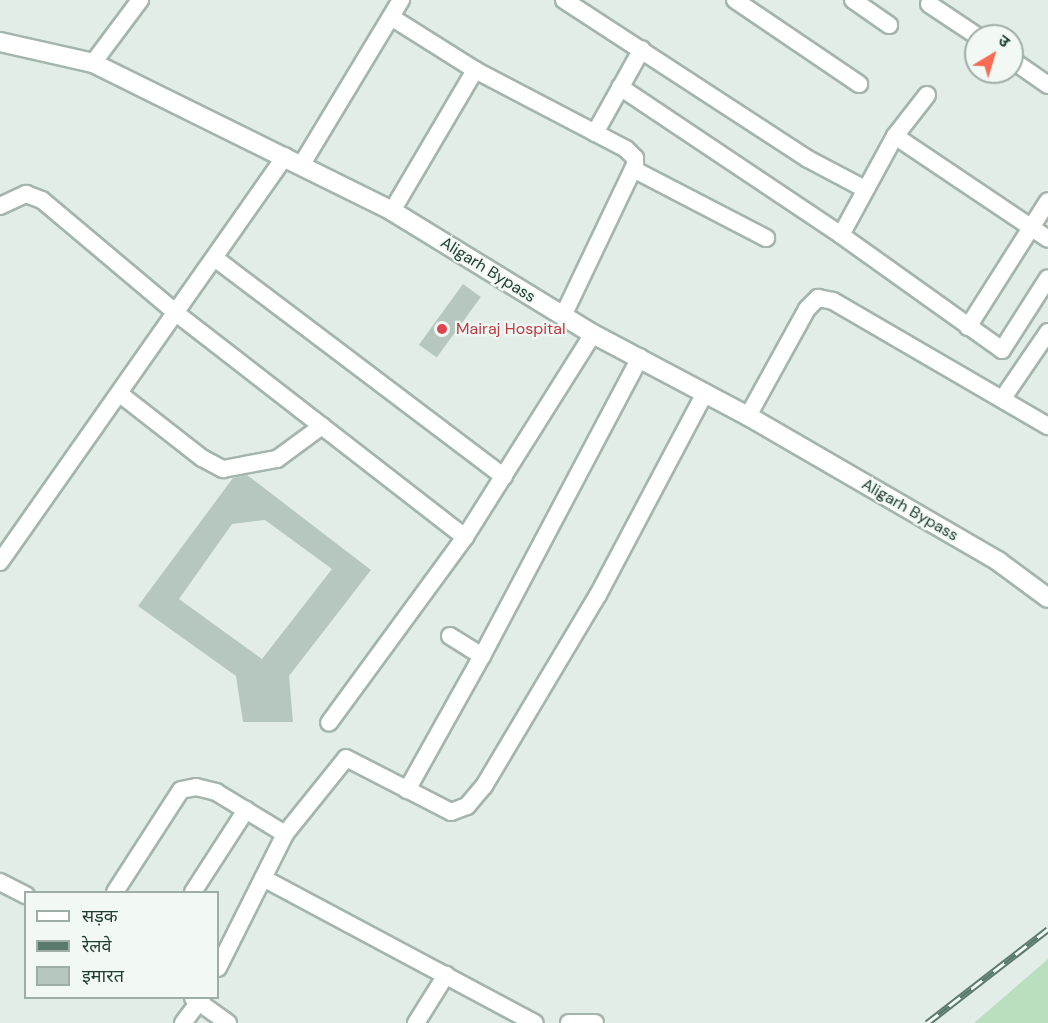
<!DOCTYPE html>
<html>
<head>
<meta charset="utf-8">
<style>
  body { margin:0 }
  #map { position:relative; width:1048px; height:1023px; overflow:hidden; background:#e1ede6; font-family:"DM Sans","Noto Sans Devanagari",sans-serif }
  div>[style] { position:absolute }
  .green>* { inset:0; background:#b9dfbf }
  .building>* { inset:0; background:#b6c7bf; transform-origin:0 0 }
  .roads { filter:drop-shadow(2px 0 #a4b5ad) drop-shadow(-2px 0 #a4b5ad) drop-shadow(0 2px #a4b5ad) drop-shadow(0 -2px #a4b5ad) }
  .minor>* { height:16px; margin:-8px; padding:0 8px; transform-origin:8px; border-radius:8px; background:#fff }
  .secondary>* { height:18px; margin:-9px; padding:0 9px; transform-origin:9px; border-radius:9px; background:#fff }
  .rail>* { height:7px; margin-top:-3.5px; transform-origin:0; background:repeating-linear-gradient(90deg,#f2f9f5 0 14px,#5b7a6e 0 28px); box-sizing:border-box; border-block:2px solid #5b7a6e }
  .dots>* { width:16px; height:16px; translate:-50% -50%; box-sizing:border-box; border:3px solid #f2f9f5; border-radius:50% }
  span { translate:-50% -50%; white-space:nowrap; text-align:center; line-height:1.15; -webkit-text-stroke:4.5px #f2f9f5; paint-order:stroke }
  .street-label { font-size:16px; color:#213e33 }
  .health-label { font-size:16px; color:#be3a42 }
  .left { translate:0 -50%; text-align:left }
  .legend { position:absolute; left:24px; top:891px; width:195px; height:108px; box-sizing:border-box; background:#f2f9f5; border:2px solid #9eaea7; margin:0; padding:8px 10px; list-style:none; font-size:18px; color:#213e33 }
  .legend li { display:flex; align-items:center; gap:12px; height:30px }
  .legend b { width:30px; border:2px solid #9eaea7 }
  .north { position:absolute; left:964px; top:24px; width:60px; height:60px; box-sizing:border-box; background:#f2f9f5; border:2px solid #9eaea7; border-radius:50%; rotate:38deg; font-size:16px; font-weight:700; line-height:24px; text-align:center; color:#213e33 }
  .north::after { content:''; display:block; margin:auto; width:21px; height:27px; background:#f96b53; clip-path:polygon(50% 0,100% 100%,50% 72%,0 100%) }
</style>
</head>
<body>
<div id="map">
  <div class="green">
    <div style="clip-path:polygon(1048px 959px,1048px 1023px,974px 1023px)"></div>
  </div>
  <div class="building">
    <div style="left:463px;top:284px;width:22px;height:75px;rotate:36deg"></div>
    <div style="clip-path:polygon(evenodd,247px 475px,371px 570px,289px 676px,293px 722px,243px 722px,236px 676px,138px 606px,233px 478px,247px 475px,265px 520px,332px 569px,262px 659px,179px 599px,232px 524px,265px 520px)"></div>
  </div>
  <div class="roads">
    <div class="minor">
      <div style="left:564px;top:0;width:291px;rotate:33.1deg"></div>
      <div style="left:808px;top:159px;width:64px;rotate:27.8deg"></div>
      <div style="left:735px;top:0;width:150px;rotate:34.1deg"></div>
      <div style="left:853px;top:0;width:44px;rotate:34.8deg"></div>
      <div style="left:929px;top:4px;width:58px;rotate:33.7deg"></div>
      <div style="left:391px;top:17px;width:99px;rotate:32.2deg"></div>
      <div style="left:475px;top:70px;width:170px;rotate:27.6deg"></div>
      <div style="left:626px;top:149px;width:13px;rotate:45deg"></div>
      <div style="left:635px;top:158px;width:7px;rotate:90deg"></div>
      <div style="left:635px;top:165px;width:167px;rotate:115.5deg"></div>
      <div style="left:1012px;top:60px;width:44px;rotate:34.8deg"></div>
      <div style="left:93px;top:63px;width:79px;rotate:-53.3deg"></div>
      <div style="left:620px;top:87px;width:266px;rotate:33.8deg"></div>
      <div style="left:841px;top:235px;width:198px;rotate:35.5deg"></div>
      <div style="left:1002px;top:350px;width:85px;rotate:-57.4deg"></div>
      <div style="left:595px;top:133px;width:96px;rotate:-60.8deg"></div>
      <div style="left:895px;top:136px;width:184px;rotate:33.9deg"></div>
      <div style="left:302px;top:164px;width:192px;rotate:-58.9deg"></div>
      <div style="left:633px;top:169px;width:150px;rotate:27.4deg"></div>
      <div style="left:0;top:206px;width:29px;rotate:-25deg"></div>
      <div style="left:26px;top:194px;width:17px;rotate:21deg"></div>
      <div style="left:42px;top:200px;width:175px;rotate:40.1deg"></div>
      <div style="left:176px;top:313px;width:366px;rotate:37.8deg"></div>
      <div style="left:465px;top:537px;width:230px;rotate:126.2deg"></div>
      <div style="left:392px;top:211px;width:164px;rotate:-59.5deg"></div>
      <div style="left:841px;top:235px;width:113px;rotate:-61.4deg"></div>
      <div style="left:895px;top:136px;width:52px;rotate:-52deg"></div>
      <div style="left:216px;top:259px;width:361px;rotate:37.1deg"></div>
      <div style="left:968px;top:327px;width:149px;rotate:-57.6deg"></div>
      <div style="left:120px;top:394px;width:104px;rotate:38deg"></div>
      <div style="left:202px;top:458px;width:24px;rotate:28deg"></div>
      <div style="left:223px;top:469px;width:55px;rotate:-10.5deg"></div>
      <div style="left:277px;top:459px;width:56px;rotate:-36.3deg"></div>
      <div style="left:1003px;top:398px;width:80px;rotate:-55.7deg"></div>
      <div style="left:748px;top:416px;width:122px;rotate:-61.1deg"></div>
      <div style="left:807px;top:309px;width:16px;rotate:-45deg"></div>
      <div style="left:818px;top:298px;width:15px;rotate:11deg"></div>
      <div style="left:833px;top:301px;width:249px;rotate:30.2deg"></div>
      <div style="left:465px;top:537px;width:240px;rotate:-57.8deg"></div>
      <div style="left:0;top:562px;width:496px;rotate:-54.9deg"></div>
      <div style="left:450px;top:636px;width:38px;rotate:32deg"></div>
      <div style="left:482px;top:656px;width:338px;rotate:-62.1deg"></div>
      <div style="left:407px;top:790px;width:154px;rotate:-60.8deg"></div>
      <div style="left:263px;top:878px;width:308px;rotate:28.1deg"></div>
      <div style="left:0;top:882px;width:29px;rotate:27deg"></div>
      <div style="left:115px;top:892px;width:121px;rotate:-57.1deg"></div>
      <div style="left:181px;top:790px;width:15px;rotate:-11deg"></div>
      <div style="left:196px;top:787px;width:21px;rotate:14deg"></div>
      <div style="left:216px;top:792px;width:81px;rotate:31.3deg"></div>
      <div style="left:285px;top:834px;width:97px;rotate:-51.2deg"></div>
      <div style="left:346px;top:758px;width:118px;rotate:27.2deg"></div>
      <div style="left:451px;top:812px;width:17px;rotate:-21deg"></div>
      <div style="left:467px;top:806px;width:26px;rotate:-50deg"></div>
      <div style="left:484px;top:786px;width:222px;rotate:-59.2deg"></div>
      <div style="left:598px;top:595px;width:229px;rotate:-62.1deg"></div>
      <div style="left:193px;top:892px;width:98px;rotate:-57.1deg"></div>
      <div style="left:218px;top:968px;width:150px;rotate:-63.4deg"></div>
      <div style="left:193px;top:998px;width:43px;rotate:35.5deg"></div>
      <div style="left:183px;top:1023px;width:31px;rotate:-53deg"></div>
      <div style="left:416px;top:1023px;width:57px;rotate:-58deg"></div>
      <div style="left:569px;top:1023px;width:26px"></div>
    </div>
    <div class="secondary">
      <div style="left:0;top:42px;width:95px;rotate:12.7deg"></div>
      <div style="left:93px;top:63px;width:334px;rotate:26.3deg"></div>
      <div style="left:392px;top:211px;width:236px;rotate:31.5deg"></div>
      <div style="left:593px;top:334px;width:175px;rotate:27.9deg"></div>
      <div style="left:748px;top:416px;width:289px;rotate:30.1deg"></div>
      <div style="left:998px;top:561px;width:62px;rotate:36.5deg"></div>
    </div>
  </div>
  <div class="rail">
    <div style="left:927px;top:1023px;width:153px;rotate:-37.8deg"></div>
  </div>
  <div class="dots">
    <div style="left:442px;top:329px;background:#e0444e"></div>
  </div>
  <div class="street-label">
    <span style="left:488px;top:270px;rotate:32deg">Aligarh Bypass</span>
    <span style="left:910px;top:510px;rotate:30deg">Aligarh Bypass</span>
  </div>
  <div class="health-label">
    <span class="left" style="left:456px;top:329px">Mairaj Hospital</span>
  </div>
  <ul class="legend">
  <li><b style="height:8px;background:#fff"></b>सड़क</li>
  <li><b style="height:8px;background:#5b7a6e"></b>रेलवे</li>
  <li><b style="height:16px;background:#b6c7bf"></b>इमारत</li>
  </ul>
  <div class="north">उ</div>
</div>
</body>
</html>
